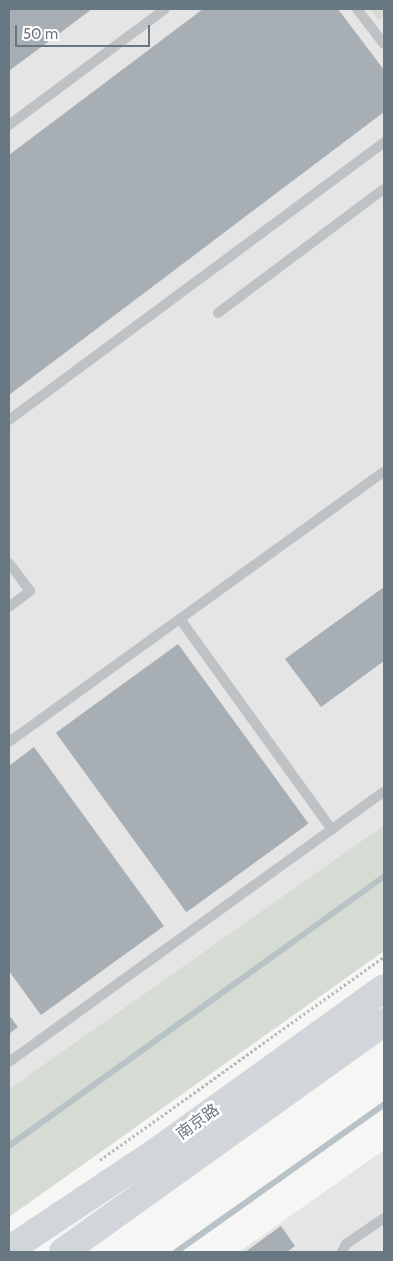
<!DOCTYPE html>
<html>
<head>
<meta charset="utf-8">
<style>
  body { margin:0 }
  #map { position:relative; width:393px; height:1261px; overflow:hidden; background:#f6f6f4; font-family:Cabin,"Noto Sans SC",sans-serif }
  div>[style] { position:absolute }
  .built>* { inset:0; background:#e4e5e4 }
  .green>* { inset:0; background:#d6dbd3 }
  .stream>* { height:5.5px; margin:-2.75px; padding:0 2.75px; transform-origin:2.75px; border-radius:2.75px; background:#b7c3c7 }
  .building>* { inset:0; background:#a8afb4; transform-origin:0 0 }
  .path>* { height:3px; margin-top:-1.5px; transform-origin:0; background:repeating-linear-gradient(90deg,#b8bbbd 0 2.5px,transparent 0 5px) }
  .service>* { height:10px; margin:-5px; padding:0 5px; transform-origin:5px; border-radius:5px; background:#bec2c5 }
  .primary>* { height:28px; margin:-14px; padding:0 14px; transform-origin:14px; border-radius:14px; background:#d2d6da }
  span { translate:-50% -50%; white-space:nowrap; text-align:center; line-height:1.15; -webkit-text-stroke:5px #fff; paint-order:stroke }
  .street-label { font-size:16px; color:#687882 }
  .frame { position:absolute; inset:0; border:10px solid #687882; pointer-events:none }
  .scale { position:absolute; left:15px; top:25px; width:135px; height:22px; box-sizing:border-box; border:2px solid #687882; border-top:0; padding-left:6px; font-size:15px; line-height:18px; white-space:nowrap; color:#687882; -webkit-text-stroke:4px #fff; paint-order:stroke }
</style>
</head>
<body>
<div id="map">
  <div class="built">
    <div style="clip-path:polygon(9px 9px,384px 9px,384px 825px,9px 1089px)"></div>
    <div style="clip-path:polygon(384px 1150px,384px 1252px,239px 1252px)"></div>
  </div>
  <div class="green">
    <div style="clip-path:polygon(370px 9px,384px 9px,384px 15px,379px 20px)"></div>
    <div style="clip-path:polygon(384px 825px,384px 951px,9px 1217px,9px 1089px)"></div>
  </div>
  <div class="stream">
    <div style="left:9px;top:1146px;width:462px;rotate:-35.7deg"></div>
    <div style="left:176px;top:1252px;width:255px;rotate:-35.3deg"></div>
  </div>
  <div class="building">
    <div style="clip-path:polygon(9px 9px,92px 9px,9px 71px)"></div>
    <div style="clip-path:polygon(203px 9px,338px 9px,384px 70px,384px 112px,9px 395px,9px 155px)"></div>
    <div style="clip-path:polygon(384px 587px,384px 661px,321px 707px,285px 659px)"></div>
    <div style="left:178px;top:644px;width:222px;height:151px;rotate:54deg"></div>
    <div style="clip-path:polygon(34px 747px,164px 926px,41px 1015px,9px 971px,9px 766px)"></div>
    <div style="clip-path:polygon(9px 1015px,18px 1027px,9px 1034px)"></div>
    <div style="clip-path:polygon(281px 1226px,295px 1246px,287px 1252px,245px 1252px)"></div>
  </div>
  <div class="path">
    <div style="left:100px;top:1160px;width:349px;rotate:-35.6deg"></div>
  </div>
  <div class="service">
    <div style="left:357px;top:9px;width:44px;rotate:52.4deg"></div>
    <div style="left:9px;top:125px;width:194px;rotate:-36.6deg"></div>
    <div style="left:218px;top:313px;width:207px;rotate:-36.8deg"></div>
    <div style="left:9px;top:420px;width:466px;rotate:-36.5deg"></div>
    <div style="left:9px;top:563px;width:35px;rotate:53deg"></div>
    <div style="left:30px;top:591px;width:26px;rotate:143deg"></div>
    <div style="left:180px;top:619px;width:260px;rotate:54.2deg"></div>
    <div style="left:9px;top:742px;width:462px;rotate:-35.8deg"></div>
    <div style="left:9px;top:1062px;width:462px;rotate:-35.8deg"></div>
    <div style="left:342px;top:1252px;width:9px;rotate:-63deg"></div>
    <div style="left:346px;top:1244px;width:46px;rotate:-34.4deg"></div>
  </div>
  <div class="primary">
    <div style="left:9px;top:1250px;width:173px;rotate:-33.7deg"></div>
    <div style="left:153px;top:1154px;width:284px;rotate:-35.7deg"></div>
    <div style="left:63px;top:1252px;width:395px;rotate:-35.6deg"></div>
  </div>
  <div class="street-label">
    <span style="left:198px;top:1122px;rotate:-36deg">南京路</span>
  </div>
  <div class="frame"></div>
  <div class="scale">50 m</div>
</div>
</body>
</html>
